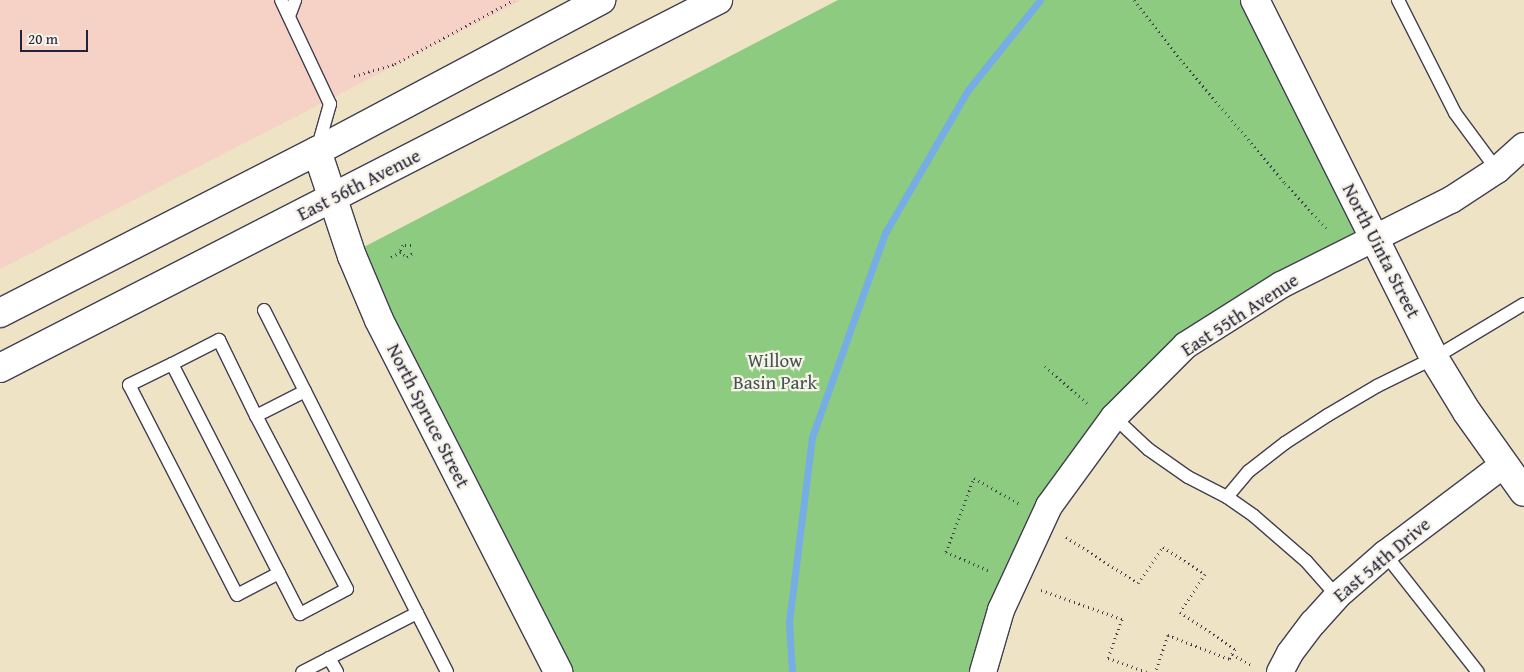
<!DOCTYPE html>
<html>
<head>
<meta charset="utf-8">
<style>
  body { margin:0 }
  #map { position:relative; width:1524px; height:672px; overflow:hidden; background:#eee3c5; font-family:"Gentium Book Plus",serif }
  div>[style] { position:absolute }
  .built>* { inset:0; background:#f6d1c5 }
  .green>* { inset:0; background:#8dcb80 }
  .stream>* { height:7px; margin:-3.5px; padding:0 3.5px; transform-origin:3.5px; border-radius:3.5px; background:#76ade4 }
  .path>* { height:3px; margin-top:-1.5px; transform-origin:0; background:repeating-linear-gradient(90deg,#413f50 0 1px,transparent 0 5px) }
  .roads { filter:drop-shadow(1px 0 #413f50) drop-shadow(-1px 0 #413f50) drop-shadow(0 1px #413f50) drop-shadow(0 -1px #413f50) }
  .service>* { height:12px; margin:-6px; padding:0 6px; transform-origin:6px; border-radius:6px; background:#fff }
  .minor>* { height:26px; margin:-13px; padding:0 13px; transform-origin:13px; border-radius:13px; background:#fff }
  .tertiary>* { height:28px; margin:-14px; padding:0 14px; transform-origin:14px; border-radius:14px; background:#fff }
  .primary>* { height:28px; margin:-14px; padding:0 14px; transform-origin:14px; border-radius:14px; background:#fff }
  span { translate:-50% -50%; white-space:nowrap; text-align:center; line-height:1.15; -webkit-text-stroke:4.5px #f7f3e8; paint-order:stroke }
  .street-label { font-size:19px; color:#22223b }
  .park-label { font-size:19px; color:#425550 }
  .scale { position:absolute; left:20px; top:30px; width:68px; height:22px; box-sizing:border-box; border:2px solid #22223b; border-top:0; padding-left:6px; font-size:15px; line-height:18px; white-space:nowrap; color:#22223b; -webkit-text-stroke:4px #f7f3e8; paint-order:stroke }
</style>
</head>
<body>
<div id="map">
  <div class="built">
    <div style="clip-path:polygon(0 0,522px 0,0 269px)"></div>
  </div>
  <div class="green">
    <div style="clip-path:polygon(838px 0,1242px 0,1363px 241px,1273px 286px,1109px 417px,979px 672px,570px 672px,394px 326px,362px 248px)"></div>
  </div>
  <div class="stream">
    <div style="left:792px;top:672px;width:50px;rotate:-93.4deg"></div>
    <div style="left:789px;top:622px;width:186px;rotate:-82.9deg"></div>
    <div style="left:812px;top:437px;width:217px;rotate:-70.3deg"></div>
    <div style="left:885px;top:233px;width:165px;rotate:-59.9deg"></div>
    <div style="left:968px;top:90px;width:115px;rotate:-51.3deg"></div>
  </div>
  <div class="path">
    <div style="left:1134px;top:0;width:75px;rotate:52.1deg"></div>
    <div style="left:1180px;top:59px;width:162px;rotate:49.7deg"></div>
    <div style="left:1285px;top:183px;width:62px;rotate:47.6deg"></div>
    <div style="left:354px;top:76px;width:43px;rotate:-16.3deg"></div>
    <div style="left:395px;top:64px;width:135px;rotate:-28.3deg"></div>
    <div style="left:411px;top:245px;width:8px;rotate:180deg"></div>
    <div style="left:403px;top:245px;width:7px;rotate:117deg"></div>
    <div style="left:400px;top:251px;width:9px;rotate:41deg"></div>
    <div style="left:407px;top:257px;width:7px;rotate:-34deg"></div>
    <div style="left:391px;top:257px;width:11px;rotate:-27deg"></div>
    <div style="left:1045px;top:366px;width:59px;rotate:41.6deg"></div>
    <div style="left:1066px;top:537px;width:85px;rotate:32.6deg"></div>
    <div style="left:1138px;top:583px;width:44px;rotate:-55.2deg"></div>
    <div style="left:1163px;top:547px;width:50px;rotate:32.7deg"></div>
    <div style="left:1205px;top:574px;width:45px;rotate:123.3deg"></div>
    <div style="left:1180px;top:612px;width:66px;rotate:33.9deg"></div>
    <div style="left:1235px;top:649px;width:12px;rotate:121deg"></div>
    <div style="left:1229px;top:659px;width:66px;rotate:-158.5deg"></div>
    <div style="left:1168px;top:635px;width:39px;rotate:109deg"></div>
    <div style="left:988px;top:570px;width:46px;rotate:-156.8deg"></div>
    <div style="left:946px;top:552px;width:79px;rotate:-69.3deg"></div>
    <div style="left:974px;top:478px;width:53px;rotate:29.5deg"></div>
    <div style="left:1041px;top:590px;width:86px;rotate:19.7deg"></div>
    <div style="left:1122px;top:619px;width:41px;rotate:109.7deg"></div>
    <div style="left:1108px;top:658px;width:41px;rotate:19.7deg"></div>
    <div style="left:1232px;top:654px;width:24px;rotate:30deg"></div>
  </div>
  <div class="roads">
    <div class="service">
      <div style="left:281px;top:0;width:115px;rotate:64.8deg"></div>
      <div style="left:330px;top:104px;width:48px;rotate:105.8deg"></div>
      <div style="left:1398px;top:0;width:127px;rotate:63.2deg"></div>
      <div style="left:1455px;top:113px;width:71px;rotate:53.6deg"></div>
      <div style="left:289px;top:16px;width:17px;rotate:-69deg"></div>
      <div style="left:264px;top:310px;width:339px;rotate:63.2deg"></div>
      <div style="left:417px;top:613px;width:129px;rotate:152.8deg"></div>
      <div style="left:172px;top:364px;width:53px;rotate:-27.1deg"></div>
      <div style="left:219px;top:340px;width:85px;rotate:64deg"></div>
      <div style="left:1114px;top:417px;width:47px;rotate:43.3deg"></div>
      <div style="left:1148px;top:449px;width:49px;rotate:35deg"></div>
      <div style="left:1188px;top:477px;width:44px;rotate:27.1deg"></div>
      <div style="left:1227px;top:497px;width:33px;rotate:35deg"></div>
      <div style="left:1254px;top:516px;width:69px;rotate:40.9deg"></div>
      <div style="left:1306px;top:561px;width:47px;rotate:48.5deg"></div>
      <div style="left:1227px;top:497px;width:34px;rotate:-50deg"></div>
      <div style="left:1249px;top:471px;width:46px;rotate:-37.9deg"></div>
      <div style="left:1285px;top:443px;width:51px;rotate:-33.1deg"></div>
      <div style="left:1328px;top:415px;width:57px;rotate:-30.6deg"></div>
      <div style="left:1377px;top:386px;width:64px;rotate:-26.2deg"></div>
      <div style="left:1434px;top:358px;width:105px;rotate:-31deg"></div>
      <div style="left:1385px;top:554px;width:150px;rotate:51.8deg"></div>
      <div style="left:279px;top:573px;width:47px;rotate:152.4deg"></div>
      <div style="left:237px;top:595px;width:236px;rotate:-117.2deg"></div>
      <div style="left:129px;top:385px;width:48px;rotate:-26deg"></div>
      <div style="left:172px;top:364px;width:281px;rotate:62.9deg"></div>
      <div style="left:300px;top:614px;width:53px;rotate:-28deg"></div>
      <div style="left:347px;top:589px;width:195px;rotate:-117.7deg"></div>
      <div style="left:256px;top:416px;width:55px;rotate:-27deg"></div>
      <div style="left:417px;top:613px;width:66px;rotate:63deg"></div>
      <div style="left:329px;top:658px;width:16px;rotate:60deg"></div>
    </div>
    <div class="minor">
      <div style="left:983px;top:672px;width:65px;rotate:-73.8deg"></div>
      <div style="left:1001px;top:610px;width:115px;rotate:-65.2deg"></div>
      <div style="left:1049px;top:506px;width:110px;rotate:-53.9deg"></div>
      <div style="left:1114px;top:417px;width:102px;rotate:-45deg"></div>
      <div style="left:1186px;top:345px;width:112px;rotate:-32.3deg"></div>
      <div style="left:1281px;top:285px;width:190px;rotate:-26.6deg"></div>
      <div style="left:1451px;top:200px;width:55px;rotate:-33.1deg"></div>
      <div style="left:1497px;top:170px;width:36px;rotate:-42deg"></div>
      <div style="left:1280px;top:672px;width:21px;rotate:-62deg"></div>
      <div style="left:1290px;top:653px;width:38px;rotate:-53deg"></div>
      <div style="left:1313px;top:623px;width:36px;rotate:-48deg"></div>
      <div style="left:1337px;top:596px;width:64px;rotate:-41.2deg"></div>
      <div style="left:1385px;top:554px;width:148px;rotate:-37deg"></div>
    </div>
    <div class="tertiary">
      <div style="left:1255px;top:0;width:400px;rotate:63.4deg"></div>
      <div style="left:1434px;top:358px;width:63px;rotate:58.6deg"></div>
      <div style="left:1467px;top:412px;width:98px;rotate:54.5deg"></div>
      <div style="left:317px;top:151px;width:111px;rotate:71.6deg"></div>
      <div style="left:352px;top:256px;width:69px;rotate:67.1deg"></div>
      <div style="left:379px;top:320px;width:395px;rotate:63deg"></div>
    </div>
    <div class="primary">
      <div style="left:0;top:313px;width:356px;rotate:-27.1deg"></div>
      <div style="left:317px;top:151px;width:322px;rotate:-28deg"></div>
      <div style="left:0;top:368px;width:807px;rotate:-27.14deg"></div>
    </div>
  </div>
  <div class="street-label">
    <span style="left:359px;top:185px;rotate:-27deg">East 56th Avenue</span>
    <span style="left:1381px;top:251px;rotate:63deg">North Uinta Street</span>
    <span style="left:1240px;top:315px;rotate:-33deg">East 55th Avenue</span>
    <span style="left:428px;top:416px;rotate:63deg">North Spruce Street</span>
    <span style="left:1382px;top:560px;rotate:-40deg">East 54th Drive</span>
  </div>
  <div class="park-label">
    <span style="left:775px;top:372px">Willow<br>Basin Park</span>
  </div>
  <div class="scale">20 m</div>
</div>
</body>
</html>
